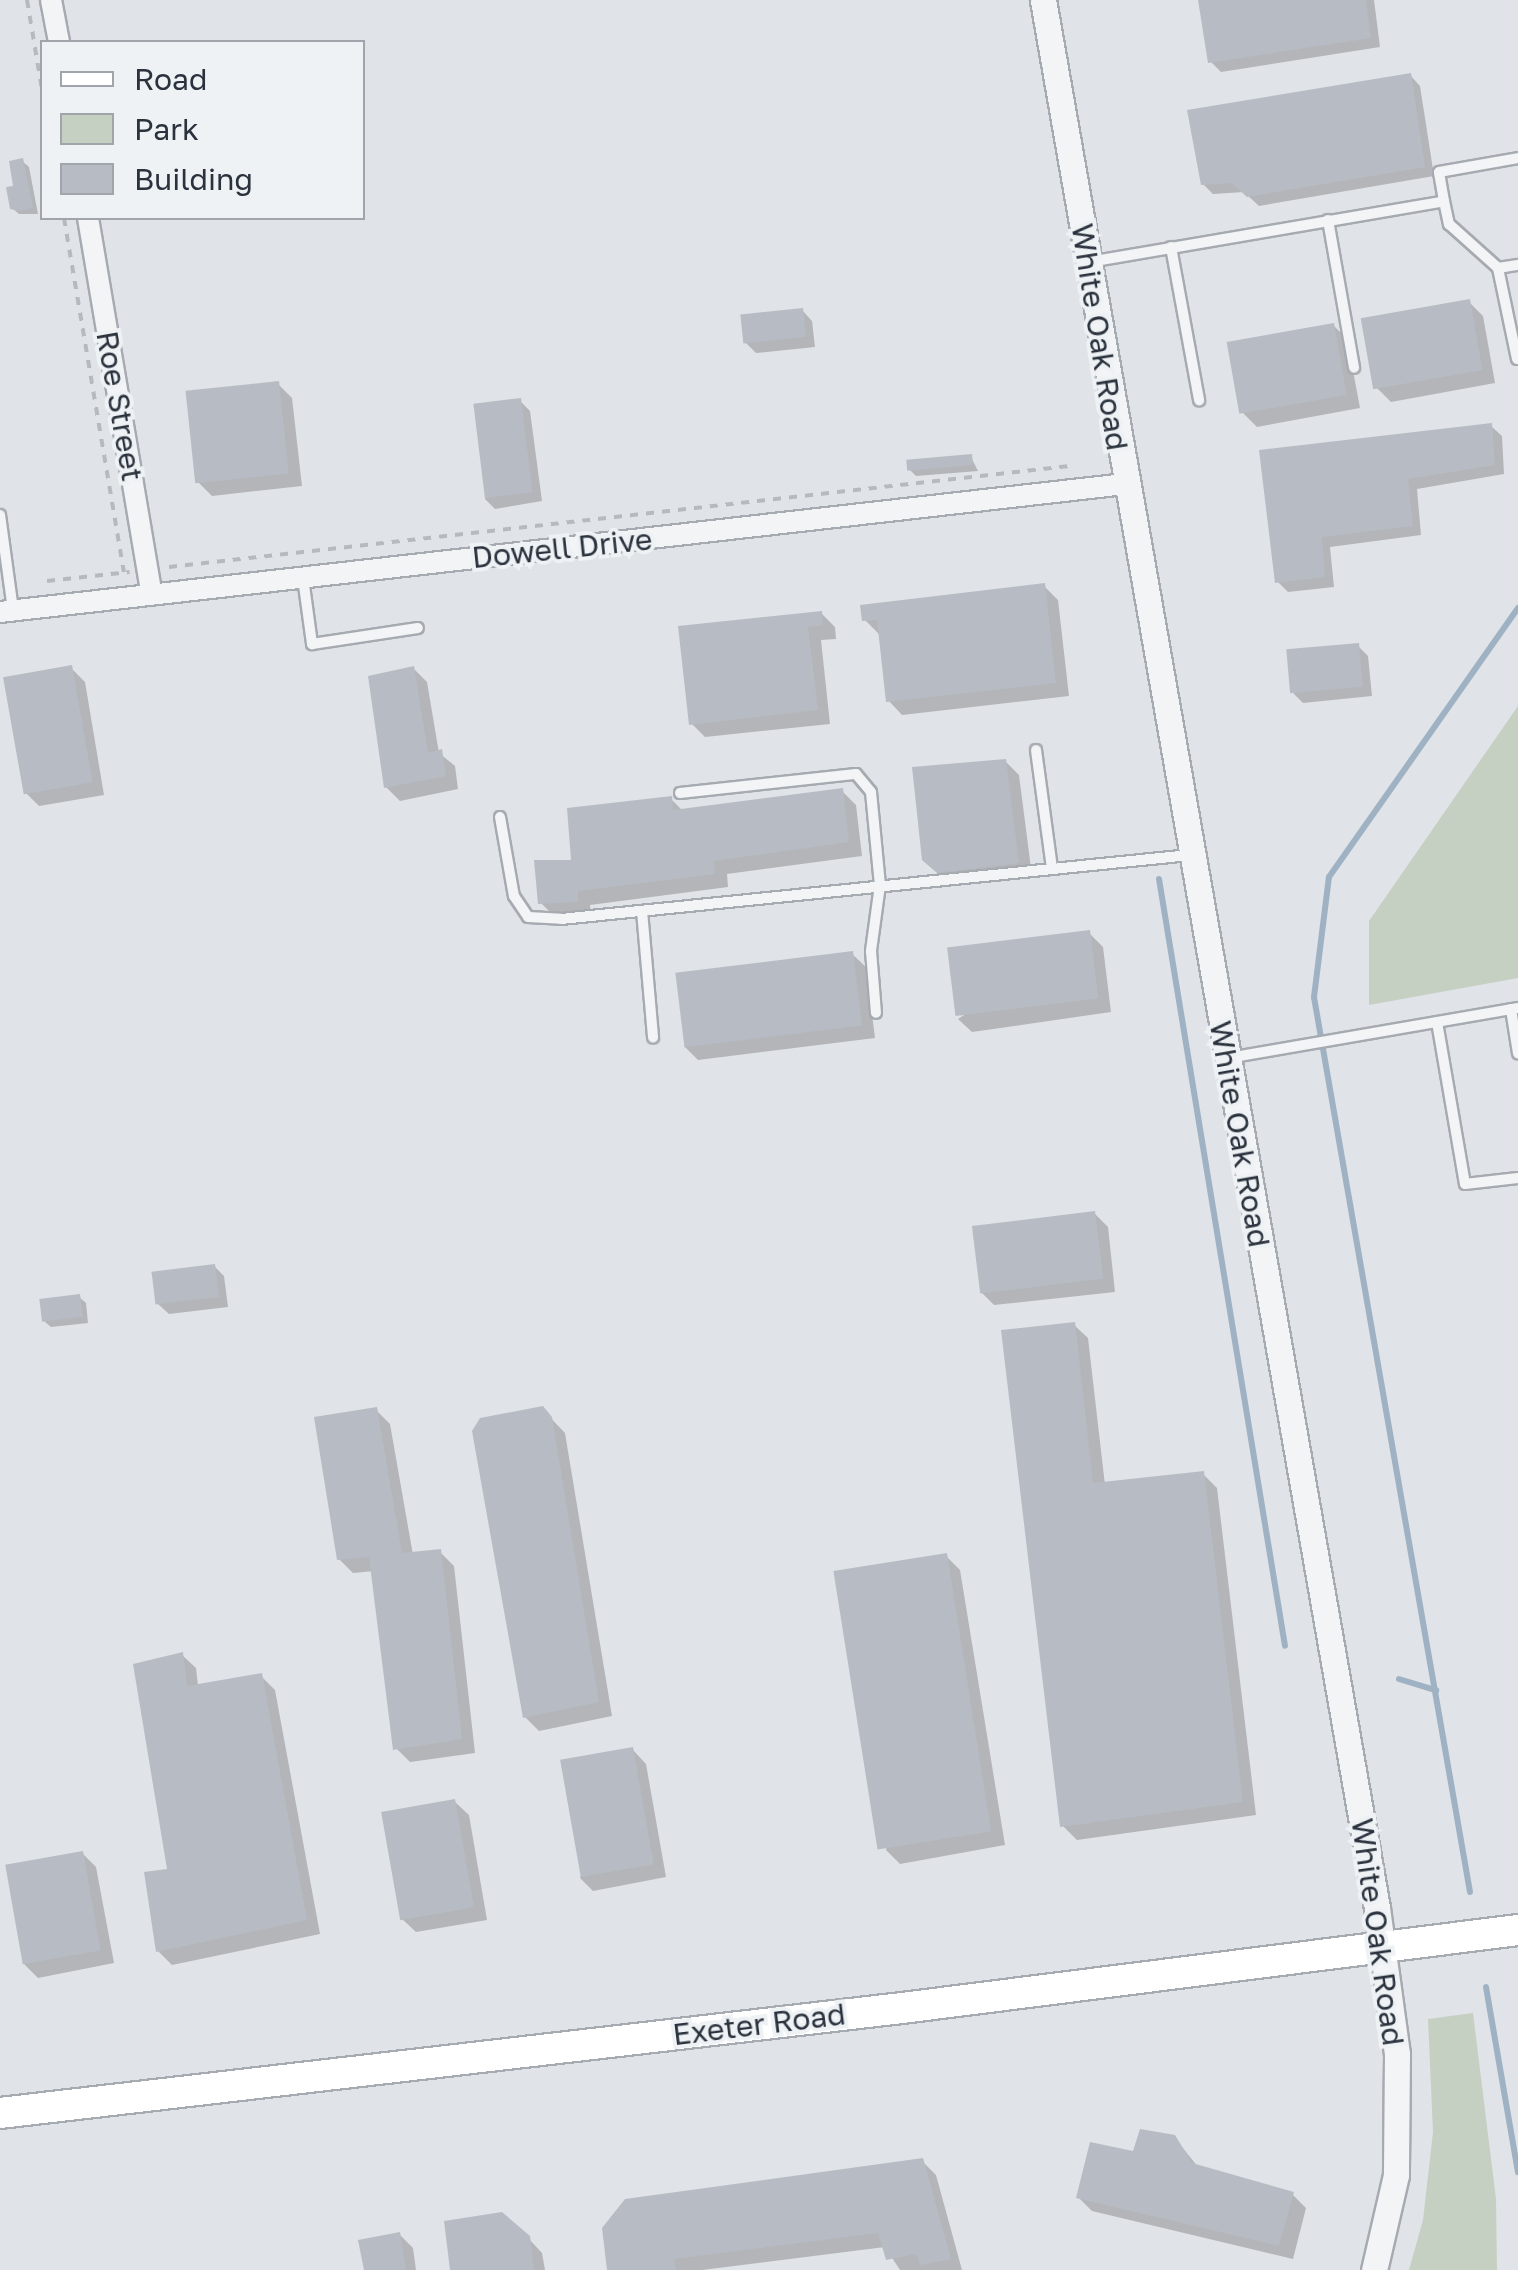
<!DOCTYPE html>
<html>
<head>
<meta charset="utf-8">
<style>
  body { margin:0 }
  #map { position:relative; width:1518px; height:2270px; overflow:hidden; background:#e0e3e7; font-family:"Golos Text",sans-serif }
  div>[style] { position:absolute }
  .green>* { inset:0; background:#c6d0c2 }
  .shadow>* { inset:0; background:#0003 }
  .stream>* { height:6px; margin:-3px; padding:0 3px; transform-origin:3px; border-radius:3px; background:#9eb2c4 }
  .building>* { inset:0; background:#b7bcc4; transform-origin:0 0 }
  .path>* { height:4px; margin-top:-2px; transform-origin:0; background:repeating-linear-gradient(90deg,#b6babe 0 8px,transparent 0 16px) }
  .roads { filter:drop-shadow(2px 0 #a6aab1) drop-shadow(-2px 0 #a6aab1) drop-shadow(0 2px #a6aab1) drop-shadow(0 -2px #a6aab1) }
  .service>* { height:10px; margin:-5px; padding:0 5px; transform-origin:5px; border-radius:5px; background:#f2f4f6 }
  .minor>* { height:20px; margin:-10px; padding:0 10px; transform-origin:10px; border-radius:10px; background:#f2f4f6 }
  .tertiary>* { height:25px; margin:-12.5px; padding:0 12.5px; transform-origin:12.5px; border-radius:12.5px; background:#f2f4f6 }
  .secondary>* { height:30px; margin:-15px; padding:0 15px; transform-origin:15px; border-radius:15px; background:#fff }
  span { translate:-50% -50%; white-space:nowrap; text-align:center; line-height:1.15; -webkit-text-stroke:8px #eff2f5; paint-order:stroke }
  .street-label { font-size:30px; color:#2a323d }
  .legend { position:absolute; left:40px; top:40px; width:325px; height:180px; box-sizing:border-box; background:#eff2f5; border:2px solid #a0a5ab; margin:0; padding:12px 18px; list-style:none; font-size:30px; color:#2a323d }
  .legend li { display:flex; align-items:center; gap:20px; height:50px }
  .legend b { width:50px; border:2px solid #a0a5ab }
</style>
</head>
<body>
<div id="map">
  <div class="green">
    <div style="clip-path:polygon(1518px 706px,1518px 978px,1369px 1005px,1369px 921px)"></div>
    <div style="clip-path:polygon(1473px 2013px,1496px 2199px,1497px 2270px,1409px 2270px,1423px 2220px,1433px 2132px,1428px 2019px)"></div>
  </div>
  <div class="shadow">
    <div style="clip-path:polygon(1200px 0,1374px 0,1380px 47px,1221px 72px,1211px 62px)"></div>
    <div style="clip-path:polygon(1410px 75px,1420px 86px,1434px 176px,1259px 206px,1244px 192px,1213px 194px,1203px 184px)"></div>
    <div style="clip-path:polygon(22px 161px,29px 167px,38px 214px,19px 214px,12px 208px)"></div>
    <div style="clip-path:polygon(1469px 302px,1483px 316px,1495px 383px,1391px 402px,1377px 388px)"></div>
    <div style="clip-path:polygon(802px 310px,812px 321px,815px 347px,756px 353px,746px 343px)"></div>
    <div style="clip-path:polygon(1333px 325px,1347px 339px,1360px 408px,1257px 427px,1243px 413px)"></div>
    <div style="clip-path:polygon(278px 384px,292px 398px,302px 486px,212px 496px,198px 482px)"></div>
    <div style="clip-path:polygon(520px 401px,530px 411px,542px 501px,495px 509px,485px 499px)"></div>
    <div style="clip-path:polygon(1491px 426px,1502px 436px,1504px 474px,1417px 489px,1421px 535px,1330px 547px,1334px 587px,1288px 592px,1278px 582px,1262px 452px)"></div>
    <div style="clip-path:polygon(971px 457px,978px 471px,916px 476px,910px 470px)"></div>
    <div style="clip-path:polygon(1044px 586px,1058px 600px,1069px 696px,902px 715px,889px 701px,879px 634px,865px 620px)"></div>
    <div style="clip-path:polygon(821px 613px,835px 627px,836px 639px,821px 640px,830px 724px,705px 737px,691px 723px)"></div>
    <div style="clip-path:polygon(1358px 646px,1368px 656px,1372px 696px,1303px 703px,1293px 693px)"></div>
    <div style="clip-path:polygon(71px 668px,85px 682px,104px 795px,39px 806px,25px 792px)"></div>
    <div style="clip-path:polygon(413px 668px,427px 682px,439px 753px,455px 766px,458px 789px,400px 801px,386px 787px)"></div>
    <div style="clip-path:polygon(1005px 761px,1019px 775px,1032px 876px,953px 886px,924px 859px)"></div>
    <div style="clip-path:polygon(842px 791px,856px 805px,862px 856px,727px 874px,728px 887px,590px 905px,591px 914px,554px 916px,540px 902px,574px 862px,671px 799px,683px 811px)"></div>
    <div style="clip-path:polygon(1089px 933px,1103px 947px,1111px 1012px,972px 1032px,958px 1019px)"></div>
    <div style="clip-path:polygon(852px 954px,866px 967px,875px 1038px,698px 1060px,684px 1046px)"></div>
    <div style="clip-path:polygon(1094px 1213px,1108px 1227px,1115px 1292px,994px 1305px,980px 1291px)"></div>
    <div style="clip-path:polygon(214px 1266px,224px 1276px,228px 1307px,169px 1314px,158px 1304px)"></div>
    <div style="clip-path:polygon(79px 1297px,86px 1303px,88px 1323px,51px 1327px,44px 1321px)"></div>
    <div style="clip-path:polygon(1074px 1325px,1088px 1338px,1105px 1485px,1203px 1474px,1217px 1488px,1256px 1815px,1077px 1840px,1063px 1826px)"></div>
    <div style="clip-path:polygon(542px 1409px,565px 1433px,612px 1716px,539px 1731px,525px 1717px)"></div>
    <div style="clip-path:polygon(376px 1410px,390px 1424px,413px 1555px,440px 1552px,454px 1566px,475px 1753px,410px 1762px,396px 1748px,374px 1571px,353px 1573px,339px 1559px)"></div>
    <div style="clip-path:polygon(946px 1556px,960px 1570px,1005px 1845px,900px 1864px,886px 1850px)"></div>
    <div style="clip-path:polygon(182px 1655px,196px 1668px,198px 1686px,261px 1676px,275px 1690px,320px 1934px,172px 1965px,158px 1951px,170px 1872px)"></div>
    <div style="clip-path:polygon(633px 1750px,646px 1764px,666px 1877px,593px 1891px,580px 1878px)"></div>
    <div style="clip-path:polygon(455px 1802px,469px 1815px,487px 1920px,416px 1932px,402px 1919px)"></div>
    <div style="clip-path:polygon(82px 1853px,96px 1867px,114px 1963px,38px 1978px,24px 1964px)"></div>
    <div style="clip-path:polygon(1174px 2137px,1198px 2167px,1292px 2194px,1306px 2208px,1293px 2259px,1092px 2211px,1078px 2197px,1134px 2153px)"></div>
    <div style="clip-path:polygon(922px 2161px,936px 2175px,962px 2270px,900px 2270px,885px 2247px,702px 2270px,610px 2270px)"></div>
    <div style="clip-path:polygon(400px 2235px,413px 2248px,416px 2270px,366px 2270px)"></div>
    <div style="clip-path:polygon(528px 2238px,542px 2253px,545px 2270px,453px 2270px)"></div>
  </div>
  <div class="stream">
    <div style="left:1159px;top:879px;width:777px;rotate:80.67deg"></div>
    <div style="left:1399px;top:1679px;width:39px;rotate:17deg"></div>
    <div style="left:1470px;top:1892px;width:908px;rotate:-99.89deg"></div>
    <div style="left:1314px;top:997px;width:121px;rotate:-82.9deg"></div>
    <div style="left:1329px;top:877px;width:329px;rotate:-54.9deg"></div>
    <div style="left:1486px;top:1987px;width:188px;rotate:80.2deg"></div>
  </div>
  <div class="building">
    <div style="clip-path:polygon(1198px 0,1366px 0,1371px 38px,1208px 63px)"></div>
    <div style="clip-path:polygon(1411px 73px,1425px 167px,1247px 197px,1232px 183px,1201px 185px,1187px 110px)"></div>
    <div style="clip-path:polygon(23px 158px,33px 208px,19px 211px,10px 209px,6px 187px,13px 186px,9px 161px)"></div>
    <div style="left:1470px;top:299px;width:72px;height:111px;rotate:80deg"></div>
    <div style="left:803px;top:308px;width:29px;height:63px;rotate:84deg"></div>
    <div style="left:1334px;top:323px;width:73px;height:109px;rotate:80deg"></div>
    <div style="left:279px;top:381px;width:93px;height:94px;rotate:84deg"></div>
    <div style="left:521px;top:398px;width:95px;height:48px;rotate:83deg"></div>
    <div style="clip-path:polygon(1492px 423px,1495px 465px,1408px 479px,1413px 526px,1322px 537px,1325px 577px,1275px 583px,1259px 450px)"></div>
    <div style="left:972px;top:454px;width:11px;height:66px;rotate:85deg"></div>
    <div style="clip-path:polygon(1045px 583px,1056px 683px,886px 702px,877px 620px,862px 621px,860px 605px)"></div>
    <div style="clip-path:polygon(822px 611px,823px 625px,808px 627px,818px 710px,689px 725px,678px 626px)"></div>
    <div style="left:1359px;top:643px;width:44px;height:73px;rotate:85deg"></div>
    <div style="left:72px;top:665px;width:119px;height:70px;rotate:80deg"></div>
    <div style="clip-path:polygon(414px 666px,428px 753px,442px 749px,446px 776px,384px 788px,368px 676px)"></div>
    <div style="clip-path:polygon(1006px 759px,1019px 863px,937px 873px,922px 860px,912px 767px)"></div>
    <div style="clip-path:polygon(843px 788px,849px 842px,714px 861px,715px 874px,578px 891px,578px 902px,538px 904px,534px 860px,571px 860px,567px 808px,672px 796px,673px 810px)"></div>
    <div style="left:1090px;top:930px;width:69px;height:144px;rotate:83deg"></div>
    <div style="left:853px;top:951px;width:75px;height:179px;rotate:83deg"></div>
    <div style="left:1095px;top:1211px;width:68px;height:124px;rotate:83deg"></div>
    <div style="left:215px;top:1264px;width:33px;height:64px;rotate:83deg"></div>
    <div style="left:80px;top:1294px;width:23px;height:41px;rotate:83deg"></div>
    <div style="clip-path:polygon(1075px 1322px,1093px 1483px,1204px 1471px,1243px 1802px,1060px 1827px,1001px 1330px)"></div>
    <div style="clip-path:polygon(543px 1406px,552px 1417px,599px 1702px,523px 1718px,472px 1431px,480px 1418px)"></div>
    <div style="clip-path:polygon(377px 1407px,402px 1553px,441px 1549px,462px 1739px,393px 1750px,369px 1557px,337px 1560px,314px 1417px)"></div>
    <div style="left:947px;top:1553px;width:282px;height:115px;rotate:81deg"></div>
    <div style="clip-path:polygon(183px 1652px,187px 1686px,262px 1673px,307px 1920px,156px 1952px,144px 1872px,167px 1869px,133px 1664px)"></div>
    <div style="left:633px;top:1747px;width:119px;height:74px;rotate:80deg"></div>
    <div style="left:455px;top:1799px;width:110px;height:75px;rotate:80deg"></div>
    <div style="left:83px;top:1851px;width:101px;height:79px;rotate:80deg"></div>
    <div style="clip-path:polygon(1140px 2129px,1175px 2135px,1192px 2163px,1294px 2192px,1279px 2246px,1076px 2198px,1090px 2142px,1133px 2151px)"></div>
    <div style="clip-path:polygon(923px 2158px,951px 2259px,920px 2265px,916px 2254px,886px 2260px,878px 2233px,674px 2259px,676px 2270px,607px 2270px,602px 2228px,625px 2199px)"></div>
    <div style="clip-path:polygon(502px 2212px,530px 2236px,534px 2270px,450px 2270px,444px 2221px)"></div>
    <div style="clip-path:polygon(400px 2232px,406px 2270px,364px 2270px,358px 2240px)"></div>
  </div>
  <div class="path">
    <div style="left:27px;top:0;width:91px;rotate:80.5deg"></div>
    <div style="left:64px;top:218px;width:359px;rotate:80.4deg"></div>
    <div style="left:169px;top:567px;width:906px;rotate:-6.4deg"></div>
    <div style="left:47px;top:581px;width:83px;rotate:-6.2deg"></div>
  </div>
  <div class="roads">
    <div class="service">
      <div style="left:1444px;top:201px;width:24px;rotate:78deg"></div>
      <div style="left:1449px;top:224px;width:66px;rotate:41.9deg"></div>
      <div style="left:1328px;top:220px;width:150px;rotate:80deg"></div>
      <div style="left:1171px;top:247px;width:156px;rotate:79.6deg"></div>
      <div style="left:1089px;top:262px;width:360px;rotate:-9.7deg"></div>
      <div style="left:1444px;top:201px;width:29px;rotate:-100deg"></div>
      <div style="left:1439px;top:172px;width:80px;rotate:-10deg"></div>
      <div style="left:1517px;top:359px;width:93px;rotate:-101.8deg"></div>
      <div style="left:1498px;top:268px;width:20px;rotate:-9deg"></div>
      <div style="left:0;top:515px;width:96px;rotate:82.2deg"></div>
      <div style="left:303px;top:578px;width:67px;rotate:82.2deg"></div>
      <div style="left:312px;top:644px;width:107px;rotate:-8.6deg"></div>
      <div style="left:1036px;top:750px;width:120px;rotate:82.3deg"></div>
      <div style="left:680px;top:793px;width:177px;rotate:-6.2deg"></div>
      <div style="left:856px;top:774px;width:23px;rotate:50deg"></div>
      <div style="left:871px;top:792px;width:93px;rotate:84.5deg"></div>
      <div style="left:880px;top:885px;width:67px;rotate:97.8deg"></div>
      <div style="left:871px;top:951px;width:62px;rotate:85.4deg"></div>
      <div style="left:500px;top:817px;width:80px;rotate:80deg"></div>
      <div style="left:514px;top:896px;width:25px;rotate:56deg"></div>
      <div style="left:528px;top:917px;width:33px;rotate:3deg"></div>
      <div style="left:561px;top:919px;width:632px;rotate:-5.81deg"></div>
      <div style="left:642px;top:911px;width:127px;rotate:85deg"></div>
      <div style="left:1511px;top:1009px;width:45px;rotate:81deg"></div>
      <div style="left:1437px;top:1022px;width:164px;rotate:80.2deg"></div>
      <div style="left:1465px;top:1184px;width:53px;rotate:-6.5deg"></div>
      <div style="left:1228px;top:1058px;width:294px;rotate:-9.8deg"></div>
    </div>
    <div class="minor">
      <div style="left:51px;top:0;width:43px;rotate:79.2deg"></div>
      <div style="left:88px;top:218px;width:382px;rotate:80.4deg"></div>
      <div style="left:0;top:612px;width:1132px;rotate:-6.49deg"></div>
    </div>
    <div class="tertiary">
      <div style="left:1043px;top:0;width:1937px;rotate:80.07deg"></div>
      <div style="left:1377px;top:1908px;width:147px;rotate:82.2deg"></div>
      <div style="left:1397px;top:2054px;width:121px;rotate:90.5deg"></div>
      <div style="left:1396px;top:2175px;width:98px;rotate:103deg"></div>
    </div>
    <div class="secondary">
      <div style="left:0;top:2113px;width:908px;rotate:-6.64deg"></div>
      <div style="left:902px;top:2008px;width:621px;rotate:-7.22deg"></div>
    </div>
  </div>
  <div class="street-label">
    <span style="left:1100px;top:337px;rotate:81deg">White Oak Road</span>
    <span style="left:120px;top:406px;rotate:80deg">Roe Street</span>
    <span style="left:562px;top:548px;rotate:-6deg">Dowell Drive</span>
    <span style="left:1240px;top:1134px;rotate:80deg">White Oak Road</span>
    <span style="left:1378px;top:1932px;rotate:82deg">White Oak Road</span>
    <span style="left:759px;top:2024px;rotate:-7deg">Exeter Road</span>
  </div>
  <ul class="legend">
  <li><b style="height:12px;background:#fff"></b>Road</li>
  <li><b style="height:28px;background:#c6d0c2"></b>Park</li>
  <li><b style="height:28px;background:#b7bcc4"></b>Building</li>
  </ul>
</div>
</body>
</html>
